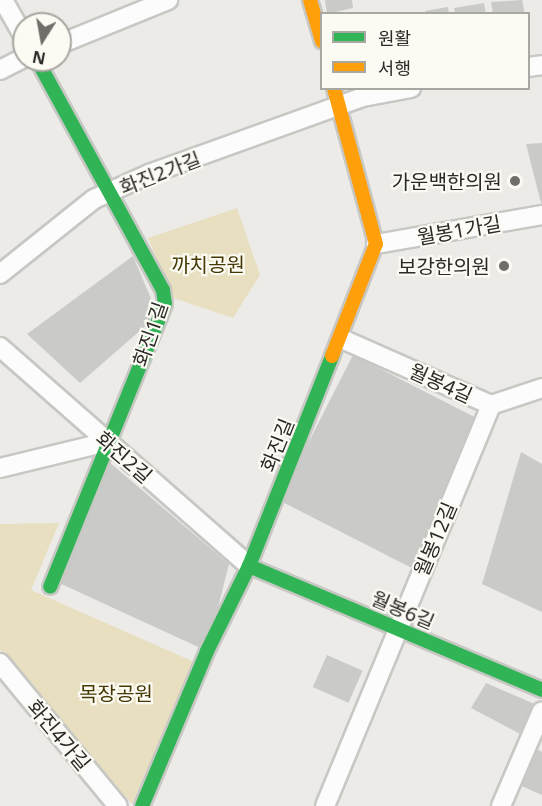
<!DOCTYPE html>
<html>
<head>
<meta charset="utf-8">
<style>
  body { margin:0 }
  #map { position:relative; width:542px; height:806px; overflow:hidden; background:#ecebe8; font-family:"Noto Sans","Noto Sans KR",sans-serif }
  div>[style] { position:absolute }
  .green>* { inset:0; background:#e8dfc0 }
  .building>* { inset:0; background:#cacac8; transform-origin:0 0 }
  .roads { filter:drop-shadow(2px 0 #c7c7c4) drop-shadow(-2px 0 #c7c7c4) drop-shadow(0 2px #c7c7c4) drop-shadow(0 -2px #c7c7c4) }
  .street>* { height:18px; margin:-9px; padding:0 9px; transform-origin:9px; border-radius:9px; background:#fcfcfc }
  .fast>* { height:14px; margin:-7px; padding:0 7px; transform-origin:7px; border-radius:7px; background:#30b455 }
  .slow>* { height:14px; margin:-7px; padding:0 7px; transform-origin:7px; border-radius:7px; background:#ff9f0a }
  .dots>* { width:16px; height:16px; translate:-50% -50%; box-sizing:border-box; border:3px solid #fbfaf3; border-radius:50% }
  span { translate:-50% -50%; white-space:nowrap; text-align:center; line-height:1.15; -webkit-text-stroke:4.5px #fbfaf3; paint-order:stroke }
  .street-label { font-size:20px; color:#2b2a28 }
  .poi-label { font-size:20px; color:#2b2a28 }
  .right { translate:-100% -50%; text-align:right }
  .park-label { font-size:20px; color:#453803 }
  .legend { position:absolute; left:320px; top:12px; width:210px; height:78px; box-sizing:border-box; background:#fbfaf3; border:2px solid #a8a7a2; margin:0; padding:8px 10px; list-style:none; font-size:18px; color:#2b2a28 }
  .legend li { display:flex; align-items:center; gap:12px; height:30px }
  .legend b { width:30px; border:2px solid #a8a7a2 }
  .north { position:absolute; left:12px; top:12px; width:60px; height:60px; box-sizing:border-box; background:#fbfaf3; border:2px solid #a8a7a2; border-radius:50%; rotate:191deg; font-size:16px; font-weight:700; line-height:24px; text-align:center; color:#2b2a28 }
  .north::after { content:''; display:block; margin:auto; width:21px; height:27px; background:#6f6e6b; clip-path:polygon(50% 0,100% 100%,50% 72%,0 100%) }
</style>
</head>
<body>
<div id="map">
  <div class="green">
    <div style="clip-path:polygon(237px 208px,260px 275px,233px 318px,173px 298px,148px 238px)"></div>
    <div style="clip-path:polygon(59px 523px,31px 590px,194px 662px,132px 804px,0 650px,0 524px)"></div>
  </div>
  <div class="building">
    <div style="clip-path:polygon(325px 0,352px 0,353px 8px,327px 14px)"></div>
    <div style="clip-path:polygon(522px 0,525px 14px,493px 14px,491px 2px)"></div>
    <div style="clip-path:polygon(484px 3px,486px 14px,455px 14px,454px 8px)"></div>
    <div style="clip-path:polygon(448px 7px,449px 14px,426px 14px,425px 11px)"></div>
    <div style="clip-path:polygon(542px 143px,542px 203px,541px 203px,526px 144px)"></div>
    <div style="clip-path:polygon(133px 256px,158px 315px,80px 383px,27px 334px)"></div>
    <div style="left:353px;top:355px;width:154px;height:163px;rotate:27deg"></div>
    <div style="clip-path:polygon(521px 452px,542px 464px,542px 612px,482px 584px)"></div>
    <div style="clip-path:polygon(102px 456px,229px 564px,207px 651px,57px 582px)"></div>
    <div style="left:327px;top:655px;width:39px;height:35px;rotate:24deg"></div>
    <div style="clip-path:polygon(486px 683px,539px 706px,528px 738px,471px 708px)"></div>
    <div style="clip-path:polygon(534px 748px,542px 752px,542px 795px,517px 784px)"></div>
  </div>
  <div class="roads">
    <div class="street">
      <div style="left:3px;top:0;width:43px;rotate:60.4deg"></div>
      <div style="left:60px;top:44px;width:117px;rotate:-22.2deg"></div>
      <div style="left:528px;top:67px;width:14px;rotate:-8deg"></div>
      <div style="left:0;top:70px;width:27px;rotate:-27deg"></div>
      <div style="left:376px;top:244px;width:169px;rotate:-9.9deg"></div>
      <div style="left:0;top:274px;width:120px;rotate:-38.6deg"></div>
      <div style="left:94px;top:199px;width:60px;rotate:-24.4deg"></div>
      <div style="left:149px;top:174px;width:227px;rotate:-19.8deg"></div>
      <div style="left:363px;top:97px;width:49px;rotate:-10.6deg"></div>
      <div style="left:342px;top:339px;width:163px;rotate:23.9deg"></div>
      <div style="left:491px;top:405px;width:54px;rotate:-18.4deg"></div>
      <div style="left:0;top:347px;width:332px;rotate:41.3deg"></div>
      <div style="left:0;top:468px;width:110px;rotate:-13.7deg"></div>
      <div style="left:0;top:663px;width:185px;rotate:50.5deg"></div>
      <div style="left:325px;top:806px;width:434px;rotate:-67.5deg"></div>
      <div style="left:501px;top:806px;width:103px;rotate:-66.7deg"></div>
    </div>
    <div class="fast">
      <div style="left:37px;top:60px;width:262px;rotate:61.3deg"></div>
      <div style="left:163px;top:290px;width:14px;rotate:82deg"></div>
      <div style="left:165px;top:304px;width:305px;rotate:112.1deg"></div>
      <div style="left:249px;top:566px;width:318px;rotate:22.9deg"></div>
      <div style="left:142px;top:806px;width:168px;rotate:-67.2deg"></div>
      <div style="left:207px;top:651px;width:95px;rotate:-63.7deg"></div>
      <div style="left:249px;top:566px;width:226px;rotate:-68.4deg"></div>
    </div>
    <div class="slow">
      <div style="left:310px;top:0;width:43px;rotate:73.7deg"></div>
      <div style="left:332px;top:356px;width:120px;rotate:-68.6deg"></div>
      <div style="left:376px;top:244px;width:162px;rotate:-105.1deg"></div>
    </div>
  </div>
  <div class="dots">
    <div style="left:515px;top:181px;background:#6f6e6b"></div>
    <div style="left:504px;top:266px;background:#6f6e6b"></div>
  </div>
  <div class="street-label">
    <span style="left:160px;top:173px;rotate:-21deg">화진2가길</span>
    <span style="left:459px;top:230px;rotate:-10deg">월봉1가길</span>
    <span style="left:150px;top:334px;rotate:-71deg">화진1길</span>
    <span style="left:441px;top:383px;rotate:24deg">월봉4길</span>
    <span style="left:277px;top:445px;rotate:-68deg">화진길</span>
    <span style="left:124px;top:457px;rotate:41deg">화진2길</span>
    <span style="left:435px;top:539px;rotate:-67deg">월봉12길</span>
    <span style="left:403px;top:610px;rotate:23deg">월봉6길</span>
    <span style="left:59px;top:735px;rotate:50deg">화진4가길</span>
  </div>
  <div class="poi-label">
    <span class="right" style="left:502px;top:181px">가운백한의원</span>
    <span class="right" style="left:490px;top:266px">보강한의원</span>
  </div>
  <div class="park-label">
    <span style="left:208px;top:264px">까치공원</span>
    <span style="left:116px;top:693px">목장공원</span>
  </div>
  <ul class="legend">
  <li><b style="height:8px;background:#30b455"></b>원활</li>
  <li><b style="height:8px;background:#ff9f0a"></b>서행</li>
  </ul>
  <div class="north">N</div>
</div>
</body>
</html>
